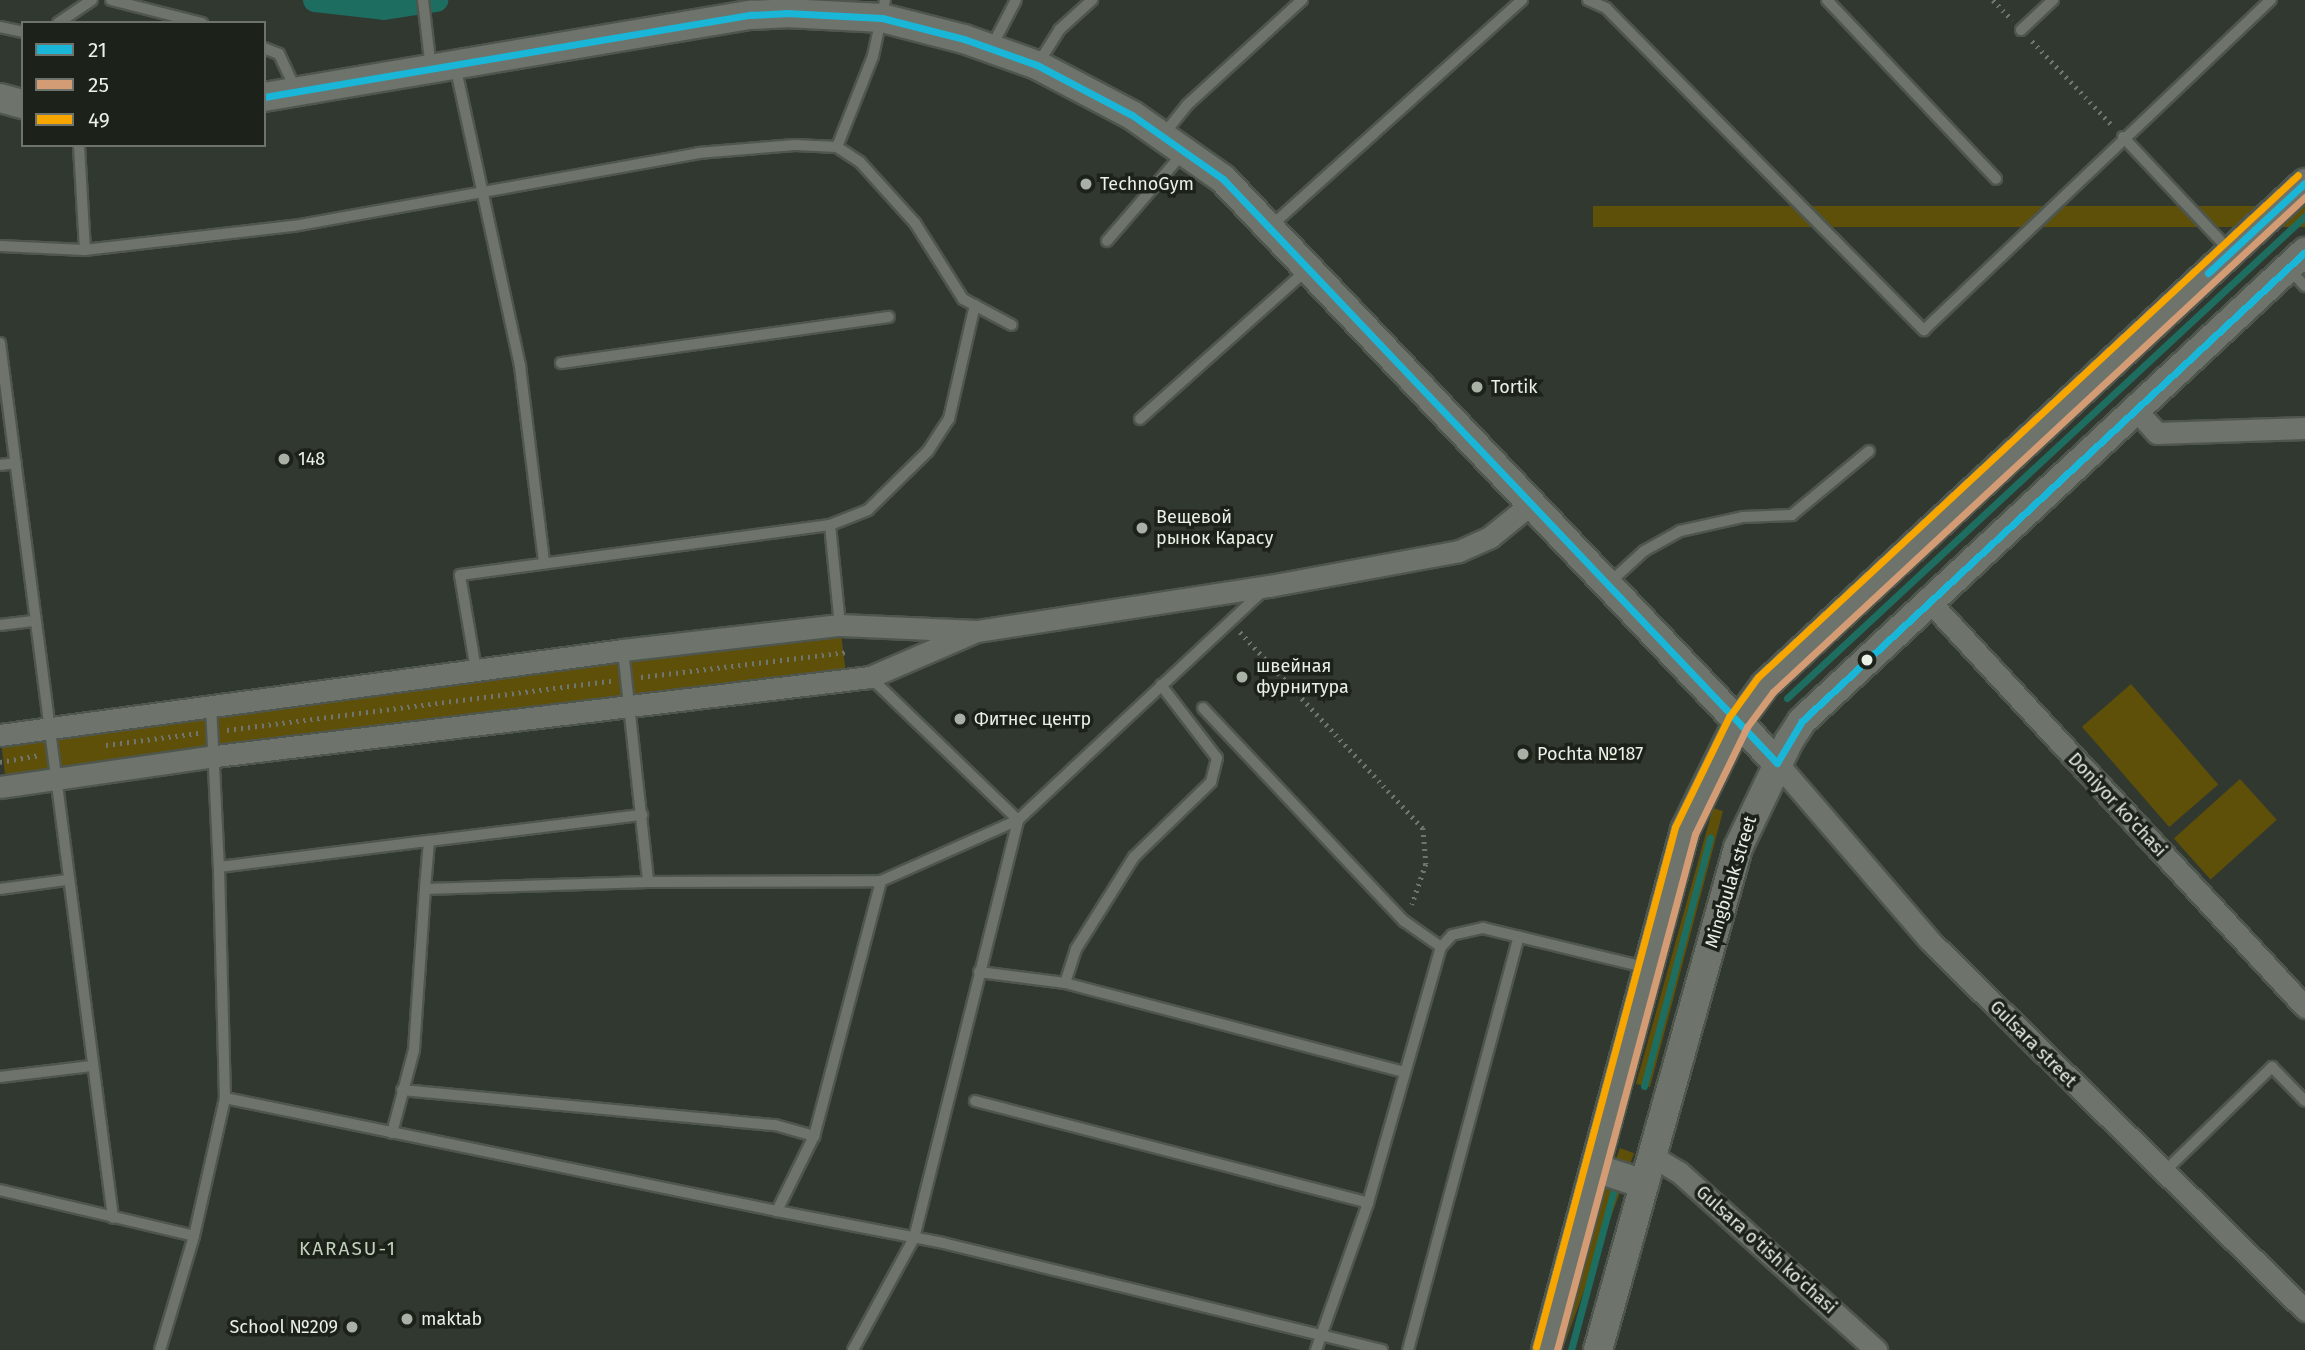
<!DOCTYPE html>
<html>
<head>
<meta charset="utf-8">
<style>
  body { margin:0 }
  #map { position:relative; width:2305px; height:1350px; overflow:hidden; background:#31382f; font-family:"Fira Sans",sans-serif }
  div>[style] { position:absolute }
  .green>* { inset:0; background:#5e4f09; transform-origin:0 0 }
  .stream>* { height:7px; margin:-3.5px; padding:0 3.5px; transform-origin:3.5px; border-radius:3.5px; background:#1d6d60 }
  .canal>* { height:24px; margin:-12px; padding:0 12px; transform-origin:12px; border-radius:12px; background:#1d6d60 }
  .path>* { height:4.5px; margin-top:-2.25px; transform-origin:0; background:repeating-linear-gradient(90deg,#717570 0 2px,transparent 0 7px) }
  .roads { filter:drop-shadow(2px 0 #4f564d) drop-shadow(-2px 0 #4f564d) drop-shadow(0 2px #4f564d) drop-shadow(0 -2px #4f564d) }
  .service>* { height:10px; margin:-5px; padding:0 5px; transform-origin:5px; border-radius:5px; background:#6e746c }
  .minor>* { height:21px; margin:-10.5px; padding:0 10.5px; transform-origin:10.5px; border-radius:10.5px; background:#6e746c }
  .secondary>* { height:28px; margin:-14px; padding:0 14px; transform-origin:14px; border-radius:14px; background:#6e746c }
  .bus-1>* { height:7px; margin:-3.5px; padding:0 3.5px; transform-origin:3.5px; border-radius:3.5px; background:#1ab6d8 }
  .bus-2>* { height:7px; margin:-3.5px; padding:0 3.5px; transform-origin:3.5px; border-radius:3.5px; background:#d39c74 }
  .bus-3>* { height:7px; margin:-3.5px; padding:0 3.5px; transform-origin:3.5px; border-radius:3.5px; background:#f7a600 }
  .dots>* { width:19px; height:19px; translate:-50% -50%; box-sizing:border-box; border:4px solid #1c211a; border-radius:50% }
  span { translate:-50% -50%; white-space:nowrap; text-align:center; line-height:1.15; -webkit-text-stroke:7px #1c211a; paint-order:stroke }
  .poi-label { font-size:18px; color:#e9f1e6 }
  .left { translate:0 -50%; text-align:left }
  .right { translate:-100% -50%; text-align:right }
  .street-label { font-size:18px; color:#e9f1e6 }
  .neighbourhood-label { font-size:19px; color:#c2d1bc; letter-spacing:2px }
  .legend { position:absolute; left:21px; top:21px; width:245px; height:126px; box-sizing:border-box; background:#1c211a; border:2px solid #6e746c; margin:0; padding:9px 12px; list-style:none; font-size:21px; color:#e9f1e6 }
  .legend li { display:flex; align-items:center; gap:14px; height:35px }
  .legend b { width:35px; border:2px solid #6e746c }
</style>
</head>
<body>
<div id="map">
  <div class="green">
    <div style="left:2305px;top:206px;width:21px;height:712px;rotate:90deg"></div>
    <div style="left:840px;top:625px;width:55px;height:847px;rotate:83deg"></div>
    <div style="left:2131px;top:684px;width:133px;height:65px;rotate:49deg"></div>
    <div style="left:2240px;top:779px;width:55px;height:89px;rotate:48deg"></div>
    <div style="clip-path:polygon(1713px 808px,1723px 811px,1650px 1087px,1636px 1084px)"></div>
    <div style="left:1620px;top:1148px;width:15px;height:209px;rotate:20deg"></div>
  </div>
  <div class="stream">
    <div style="left:1787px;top:698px;width:708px;rotate:-42.94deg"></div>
    <div style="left:1644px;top:1086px;width:257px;rotate:-75.1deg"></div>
    <div style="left:1571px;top:1350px;width:174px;rotate:-75deg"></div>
  </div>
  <div class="canal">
    <div style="left:315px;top:0;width:69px;rotate:6.6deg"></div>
    <div style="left:384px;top:8px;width:53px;rotate:-8.7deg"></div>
  </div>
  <div class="path">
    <div style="left:1993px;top:0;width:28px;rotate:46deg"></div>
    <div style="left:2032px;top:41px;width:117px;rotate:46.4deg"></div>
    <div style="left:116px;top:145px;width:6px;rotate:90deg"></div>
    <div style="left:1240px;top:632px;width:268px;rotate:47deg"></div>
    <div style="left:1423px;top:828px;width:36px;rotate:85deg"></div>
    <div style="left:1426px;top:864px;width:43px;rotate:108.9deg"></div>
    <div style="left:641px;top:677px;width:209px;rotate:-6.9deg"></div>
    <div style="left:227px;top:730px;width:387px;rotate:-7.3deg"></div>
    <div style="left:106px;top:745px;width:93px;rotate:-7.4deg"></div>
    <div style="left:0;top:762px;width:39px;rotate:-10deg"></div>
  </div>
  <div class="roads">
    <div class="service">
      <div style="left:111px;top:0;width:94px;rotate:14.2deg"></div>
      <div style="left:423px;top:0;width:69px;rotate:83.4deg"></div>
      <div style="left:1588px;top:0;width:20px;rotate:24deg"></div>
      <div style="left:1606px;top:8px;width:453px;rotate:45.4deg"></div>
      <div style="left:1924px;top:330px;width:479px;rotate:-43.6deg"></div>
      <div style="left:1827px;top:0;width:246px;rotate:46.6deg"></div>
      <div style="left:58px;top:23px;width:41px;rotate:-34.1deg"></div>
      <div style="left:0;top:27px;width:24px;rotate:12deg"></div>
      <div style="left:2021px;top:30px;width:44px;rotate:-43.2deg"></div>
      <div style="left:264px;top:48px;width:16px;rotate:22deg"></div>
      <div style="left:279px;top:54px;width:38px;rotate:65deg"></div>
      <div style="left:991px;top:48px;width:54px;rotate:-62.5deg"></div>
      <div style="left:1038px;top:64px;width:40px;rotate:-58deg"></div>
      <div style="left:1059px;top:30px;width:45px;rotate:-42.3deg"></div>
      <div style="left:455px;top:65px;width:308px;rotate:77.8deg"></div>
      <div style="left:520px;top:366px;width:197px;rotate:83deg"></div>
      <div style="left:1163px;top:135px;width:38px;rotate:-51deg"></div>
      <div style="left:1187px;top:105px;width:156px;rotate:-42.4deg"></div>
      <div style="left:2123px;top:137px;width:155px;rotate:46.8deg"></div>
      <div style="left:837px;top:147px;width:98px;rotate:-68.4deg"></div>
      <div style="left:873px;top:56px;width:57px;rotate:-77.9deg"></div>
      <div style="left:1271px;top:226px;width:338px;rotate:-42deg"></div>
      <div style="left:1107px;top:241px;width:116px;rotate:-49.2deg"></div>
      <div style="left:0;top:246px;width:85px;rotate:2.7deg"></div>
      <div style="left:85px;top:250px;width:105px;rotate:-93.3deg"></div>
      <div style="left:85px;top:250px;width:210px;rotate:-6.6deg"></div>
      <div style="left:294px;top:226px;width:411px;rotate:-10.2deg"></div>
      <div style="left:698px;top:153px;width:97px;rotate:-4.7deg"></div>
      <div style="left:795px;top:145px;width:42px;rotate:2.7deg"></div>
      <div style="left:837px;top:147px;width:27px;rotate:33deg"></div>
      <div style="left:860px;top:162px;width:82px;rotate:48deg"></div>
      <div style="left:915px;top:223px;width:90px;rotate:57.7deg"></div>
      <div style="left:963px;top:299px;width:55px;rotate:28deg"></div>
      <div style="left:2290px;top:270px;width:22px;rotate:47deg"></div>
      <div style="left:0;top:343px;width:882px;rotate:82.64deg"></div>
      <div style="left:561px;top:363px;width:331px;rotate:-8deg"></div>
      <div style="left:1140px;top:419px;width:225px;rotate:-41.8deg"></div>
      <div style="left:0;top:465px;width:16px;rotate:-7deg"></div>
      <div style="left:830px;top:525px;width:100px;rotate:84.3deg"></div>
      <div style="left:1608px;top:584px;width:49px;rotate:-42.5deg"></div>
      <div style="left:1644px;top:551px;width:41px;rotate:-29.1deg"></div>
      <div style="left:1680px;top:531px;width:65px;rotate:-12.5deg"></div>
      <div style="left:1743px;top:517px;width:49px;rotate:-2.3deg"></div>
      <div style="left:1792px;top:515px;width:100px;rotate:-39.7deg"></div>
      <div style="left:0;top:625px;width:35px;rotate:-7deg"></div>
      <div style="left:623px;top:650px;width:233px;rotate:83.8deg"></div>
      <div style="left:648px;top:882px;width:233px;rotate:-0.2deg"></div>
      <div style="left:881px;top:881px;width:150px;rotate:-24deg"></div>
      <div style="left:1018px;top:820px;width:337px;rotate:-43.1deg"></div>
      <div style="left:476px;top:670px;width:96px;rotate:-99.6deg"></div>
      <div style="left:460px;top:575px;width:373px;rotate:-7.7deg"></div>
      <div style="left:830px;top:525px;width:41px;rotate:-21.5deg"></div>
      <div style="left:868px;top:510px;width:84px;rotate:-44.5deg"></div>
      <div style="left:928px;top:451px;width:38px;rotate:-57deg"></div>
      <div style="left:949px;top:419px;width:117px;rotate:-77.2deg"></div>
      <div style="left:211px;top:706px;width:161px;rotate:87.2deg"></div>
      <div style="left:219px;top:867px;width:212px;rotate:-7.1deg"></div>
      <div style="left:429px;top:841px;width:48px;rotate:94.8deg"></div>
      <div style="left:425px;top:889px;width:223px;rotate:-1.8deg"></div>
      <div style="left:1203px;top:708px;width:293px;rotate:46.7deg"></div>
      <div style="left:1404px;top:921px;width:45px;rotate:35.1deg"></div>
      <div style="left:429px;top:841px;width:215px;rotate:-7deg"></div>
      <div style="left:881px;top:881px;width:264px;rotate:104.7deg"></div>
      <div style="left:814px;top:1136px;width:84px;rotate:116.3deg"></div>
      <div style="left:777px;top:1211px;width:169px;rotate:10.9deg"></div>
      <div style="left:943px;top:1243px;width:452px;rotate:13.7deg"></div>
      <div style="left:0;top:889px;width:68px;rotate:-7.7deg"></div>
      <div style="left:979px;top:972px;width:87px;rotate:7.3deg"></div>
      <div style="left:1065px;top:983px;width:36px;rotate:-72deg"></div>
      <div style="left:1076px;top:949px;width:109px;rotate:-57.8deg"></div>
      <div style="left:1134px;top:857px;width:107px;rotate:-44.2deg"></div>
      <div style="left:1211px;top:782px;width:25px;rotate:-76deg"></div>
      <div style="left:1217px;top:758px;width:92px;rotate:-127.5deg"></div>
      <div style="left:1065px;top:983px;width:350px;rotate:14.7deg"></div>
      <div style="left:0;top:1077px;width:92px;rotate:-6.9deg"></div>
      <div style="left:402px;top:1090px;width:375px;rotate:5.4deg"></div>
      <div style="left:775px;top:1125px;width:41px;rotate:15.8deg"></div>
      <div style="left:225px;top:1098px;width:563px;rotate:11.57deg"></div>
      <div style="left:975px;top:1101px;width:406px;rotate:14.5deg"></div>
      <div style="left:392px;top:1133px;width:86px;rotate:-75.2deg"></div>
      <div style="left:414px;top:1050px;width:161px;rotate:-86.1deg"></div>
      <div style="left:2164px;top:1172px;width:151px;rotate:-44.2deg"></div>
      <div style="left:2272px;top:1067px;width:47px;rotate:45.9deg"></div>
      <div style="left:0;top:1190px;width:199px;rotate:13.3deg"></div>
      <div style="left:194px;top:1236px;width:119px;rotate:106.6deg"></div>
      <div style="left:194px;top:1236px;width:141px;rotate:-77.3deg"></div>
      <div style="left:225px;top:1098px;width:231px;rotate:-91.5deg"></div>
      <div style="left:853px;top:1350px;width:128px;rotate:-61.4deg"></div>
      <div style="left:914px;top:1238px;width:431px;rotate:-76deg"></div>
      <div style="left:1018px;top:820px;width:206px;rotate:-136deg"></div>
      <div style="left:1316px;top:1350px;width:156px;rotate:-70.5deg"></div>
      <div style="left:1368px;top:1203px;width:266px;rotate:-74.1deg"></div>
      <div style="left:1441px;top:947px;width:16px;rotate:-47deg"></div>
      <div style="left:1452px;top:935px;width:32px;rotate:-13deg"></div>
      <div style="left:1483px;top:928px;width:170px;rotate:13.6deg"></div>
      <div style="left:1408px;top:1350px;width:428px;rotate:-75deg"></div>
    </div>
    <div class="minor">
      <div style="left:2136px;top:410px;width:31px;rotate:48deg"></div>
      <div style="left:2157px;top:433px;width:148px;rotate:-1.9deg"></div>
      <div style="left:1930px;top:602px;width:552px;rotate:47.2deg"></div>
      <div style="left:0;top:735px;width:629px;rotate:-7.77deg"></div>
      <div style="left:623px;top:650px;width:218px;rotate:-6.6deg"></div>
      <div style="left:840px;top:625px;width:137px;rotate:2.5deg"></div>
      <div style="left:977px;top:631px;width:295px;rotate:-8.8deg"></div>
      <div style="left:1269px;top:586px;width:193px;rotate:-10.4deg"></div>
      <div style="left:1459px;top:551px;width:34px;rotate:-24deg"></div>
      <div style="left:1490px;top:537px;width:54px;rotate:-39deg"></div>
      <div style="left:1777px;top:763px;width:233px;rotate:49.3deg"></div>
      <div style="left:1929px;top:940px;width:528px;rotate:44.54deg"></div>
      <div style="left:0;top:787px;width:218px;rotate:-8.2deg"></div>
      <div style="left:216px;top:756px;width:659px;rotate:-6.89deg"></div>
      <div style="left:870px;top:677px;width:111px;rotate:-23.3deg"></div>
      <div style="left:1652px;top:1156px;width:31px;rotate:31deg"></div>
      <div style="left:1679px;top:1172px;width:266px;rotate:42.1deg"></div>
    </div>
    <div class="secondary">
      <div style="left:264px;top:97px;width:494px;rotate:-9.6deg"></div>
      <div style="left:751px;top:15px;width:35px;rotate:-3deg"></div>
      <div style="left:786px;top:13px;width:96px;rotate:3deg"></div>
      <div style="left:882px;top:18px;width:85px;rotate:14.4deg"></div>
      <div style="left:964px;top:39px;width:77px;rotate:19.6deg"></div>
      <div style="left:1037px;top:65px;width:107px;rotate:27.8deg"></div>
      <div style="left:1132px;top:115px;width:111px;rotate:35.1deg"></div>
      <div style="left:1223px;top:179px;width:805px;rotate:46.51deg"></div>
      <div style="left:0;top:98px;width:24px;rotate:15deg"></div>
      <div style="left:1595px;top:1168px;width:52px;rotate:18.1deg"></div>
      <div style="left:1546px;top:1350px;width:538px;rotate:-75.03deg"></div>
      <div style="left:1685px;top:830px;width:120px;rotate:-63.9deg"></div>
      <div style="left:1738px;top:722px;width:46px;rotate:-53.9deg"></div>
      <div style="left:1765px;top:685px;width:737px;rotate:-42.91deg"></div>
      <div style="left:1598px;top:1350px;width:521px;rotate:-74.42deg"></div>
      <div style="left:1738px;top:848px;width:119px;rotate:-64.5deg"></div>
      <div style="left:1789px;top:741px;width:24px;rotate:-57deg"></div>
      <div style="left:1802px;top:721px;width:688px;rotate:-43deg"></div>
    </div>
  </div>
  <div class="bus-1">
    <div style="left:264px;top:97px;width:494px;rotate:-9.6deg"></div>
    <div style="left:751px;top:15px;width:35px;rotate:-3deg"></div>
    <div style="left:786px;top:13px;width:96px;rotate:3deg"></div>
    <div style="left:882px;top:18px;width:85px;rotate:14.4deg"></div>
    <div style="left:964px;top:39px;width:77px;rotate:19.6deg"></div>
    <div style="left:1037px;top:65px;width:107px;rotate:27.8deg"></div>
    <div style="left:1132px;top:115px;width:111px;rotate:35.1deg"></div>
    <div style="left:1223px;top:179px;width:805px;rotate:46.51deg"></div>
    <div style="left:1777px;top:763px;width:49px;rotate:-59.2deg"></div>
    <div style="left:1802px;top:721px;width:688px;rotate:-43deg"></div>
    <div style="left:2208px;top:273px;width:132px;rotate:-42.9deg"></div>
  </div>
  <div class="bus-2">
    <div style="left:1557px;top:1350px;width:534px;rotate:-75.03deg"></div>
    <div style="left:1695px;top:834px;width:119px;rotate:-64.1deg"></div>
    <div style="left:1747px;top:727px;width:44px;rotate:-53.4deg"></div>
    <div style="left:1773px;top:692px;width:727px;rotate:-42.94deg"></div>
  </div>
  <div class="bus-3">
    <div style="left:1536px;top:1347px;width:538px;rotate:-75.03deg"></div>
    <div style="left:1675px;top:827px;width:123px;rotate:-63.9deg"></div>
    <div style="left:1729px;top:717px;width:49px;rotate:-54.1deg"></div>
    <div style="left:1758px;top:677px;width:737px;rotate:-42.91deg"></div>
  </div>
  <div class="dots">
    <div style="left:1086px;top:184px;background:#a9b0a6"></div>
    <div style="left:1477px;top:387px;background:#a9b0a6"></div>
    <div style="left:284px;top:459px;background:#a9b0a6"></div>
    <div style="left:1142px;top:528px;background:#a9b0a6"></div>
    <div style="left:1867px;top:660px;background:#e9f1e6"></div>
    <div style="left:1242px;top:677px;background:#a9b0a6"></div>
    <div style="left:960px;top:719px;background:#a9b0a6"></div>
    <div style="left:1523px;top:754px;background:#a9b0a6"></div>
    <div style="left:407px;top:1319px;background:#a9b0a6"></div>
    <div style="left:352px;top:1327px;background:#a9b0a6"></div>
  </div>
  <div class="poi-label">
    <span class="left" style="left:1100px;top:184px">TechnoGym</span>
    <span class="left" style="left:1491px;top:387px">Tortik</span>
    <span class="left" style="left:298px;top:459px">148</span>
    <span class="left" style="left:1156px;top:528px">Вещевой<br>рынок Карасу</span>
    <span class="left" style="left:1256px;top:677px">швейная<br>фурнитура</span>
    <span class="left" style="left:974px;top:719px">Фитнес центр</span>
    <span class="left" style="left:1537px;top:754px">Pochta №187</span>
    <span class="left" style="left:421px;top:1319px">maktab</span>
    <span class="right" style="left:338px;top:1327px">School №209</span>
  </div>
  <div class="street-label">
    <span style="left:2117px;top:805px;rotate:47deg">Doniyor ko'chasi</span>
    <span style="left:1731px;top:882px;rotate:-73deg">Mingbulak street</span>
    <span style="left:2033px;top:1044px;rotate:45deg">Gulsara street</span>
    <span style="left:1766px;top:1250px;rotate:42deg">Gulsara o'tish ko'chasi</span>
  </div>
  <div class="neighbourhood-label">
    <span style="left:348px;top:1249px">KARASU-1</span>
  </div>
  <ul class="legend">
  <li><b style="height:9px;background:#1ab6d8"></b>21</li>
  <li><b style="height:9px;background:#d39c74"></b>25</li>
  <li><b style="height:9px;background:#f7a600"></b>49</li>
  </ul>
</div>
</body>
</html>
